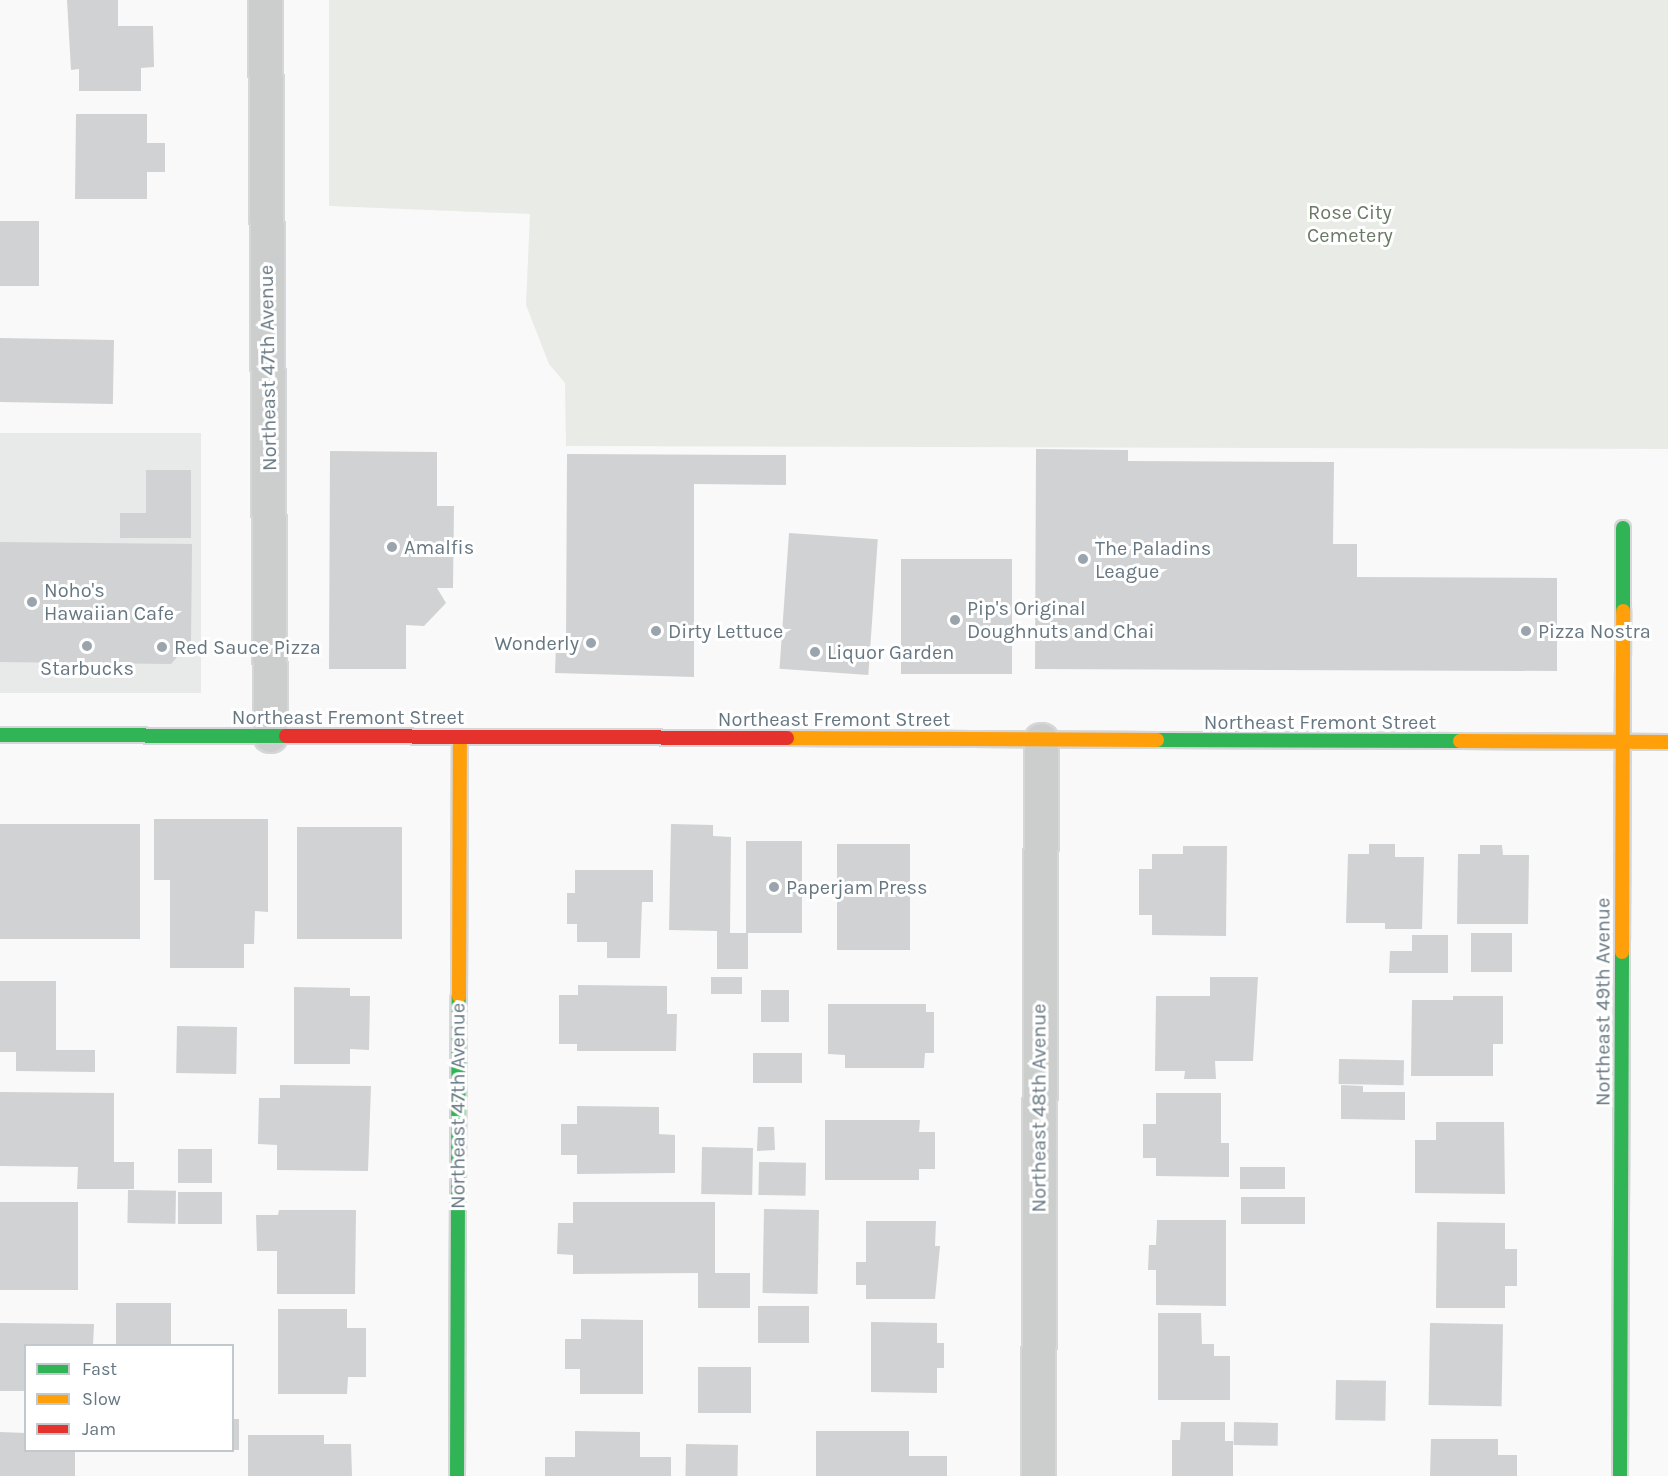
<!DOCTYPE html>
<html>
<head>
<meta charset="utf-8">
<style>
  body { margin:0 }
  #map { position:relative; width:1668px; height:1476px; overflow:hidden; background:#f9f9f9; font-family:Karla,sans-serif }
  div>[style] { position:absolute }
  .built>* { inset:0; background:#e8e9e9; transform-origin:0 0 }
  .green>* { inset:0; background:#e8ebe6 }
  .building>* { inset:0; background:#d0d2d3; transform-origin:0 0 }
  .roads { filter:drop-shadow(2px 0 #d5d6d7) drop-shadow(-2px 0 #d5d6d7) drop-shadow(0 2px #d5d6d7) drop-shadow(0 -2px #d5d6d7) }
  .street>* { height:33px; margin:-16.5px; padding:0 16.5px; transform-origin:16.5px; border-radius:16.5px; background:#cccece }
  .fast>* { height:14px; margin:-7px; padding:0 7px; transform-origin:7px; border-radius:7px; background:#30b455 }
  .slow>* { height:14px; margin:-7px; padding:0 7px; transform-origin:7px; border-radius:7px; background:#ff9f0a }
  .jam>* { height:14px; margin:-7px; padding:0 7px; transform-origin:7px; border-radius:7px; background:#e5322d }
  .dots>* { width:16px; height:16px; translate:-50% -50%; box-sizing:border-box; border:3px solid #fff; border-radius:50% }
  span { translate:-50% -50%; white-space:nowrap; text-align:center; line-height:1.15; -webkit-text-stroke:6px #fff; paint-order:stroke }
  .park-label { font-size:20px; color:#697a64 }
  .street-label { font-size:20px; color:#667782 }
  .poi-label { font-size:20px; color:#667782 }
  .left { translate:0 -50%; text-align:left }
  .right { translate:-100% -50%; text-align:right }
  .legend { position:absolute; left:24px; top:1344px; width:210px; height:108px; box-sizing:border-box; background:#fff; border:2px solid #c2c9cd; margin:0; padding:8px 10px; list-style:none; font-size:18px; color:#667782 }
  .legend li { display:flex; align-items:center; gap:12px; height:30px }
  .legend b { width:30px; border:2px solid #c2c9cd }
</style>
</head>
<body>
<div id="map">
  <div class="built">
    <div style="left:201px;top:433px;width:260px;height:201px;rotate:90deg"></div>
  </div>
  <div class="green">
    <div style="clip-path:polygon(329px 0,1668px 0,1668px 449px,566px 446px,565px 383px,549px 364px,526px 305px,530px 214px,329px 206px)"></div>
  </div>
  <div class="building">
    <div style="clip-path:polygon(67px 0,118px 0,118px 26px,153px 26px,154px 67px,141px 68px,141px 91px,79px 91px,79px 69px,71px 70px)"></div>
    <div style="clip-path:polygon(76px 114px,147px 114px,147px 143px,165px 143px,165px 172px,147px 172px,147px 199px,75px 199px)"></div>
    <div style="left:0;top:221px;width:39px;height:65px"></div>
    <div style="left:0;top:338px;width:114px;height:64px;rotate:1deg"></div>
    <div style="clip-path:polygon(1036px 449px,1128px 450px,1128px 461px,1334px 462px,1333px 544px,1357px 544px,1357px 577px,1557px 578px,1557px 671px,1035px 669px)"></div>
    <div style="clip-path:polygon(330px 451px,437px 452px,437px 506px,454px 506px,453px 588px,437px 588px,446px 603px,424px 626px,406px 625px,406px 669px,329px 669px)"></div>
    <div style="clip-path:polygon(567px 454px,786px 455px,786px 485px,694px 484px,694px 677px,555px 673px,556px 644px,566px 644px)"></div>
    <div style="clip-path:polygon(146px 470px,191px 470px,191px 538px,120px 538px,120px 513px,146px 513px)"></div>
    <div style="left:789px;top:533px;width:89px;height:136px;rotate:4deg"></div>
    <div style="clip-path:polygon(0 542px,192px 544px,191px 641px,171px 664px,0 662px)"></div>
    <div style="left:901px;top:559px;width:111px;height:115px"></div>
    <div style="clip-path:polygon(154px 819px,268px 819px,268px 912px,255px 911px,254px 944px,244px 944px,244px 968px,170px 968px,170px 880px,154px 880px)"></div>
    <div style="left:0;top:824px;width:140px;height:115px"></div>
    <div style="clip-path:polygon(671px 824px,713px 825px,713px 836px,731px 837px,730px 933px,748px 933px,748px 969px,717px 969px,717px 931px,669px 930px)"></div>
    <div style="left:297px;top:827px;width:105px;height:112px"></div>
    <div style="left:746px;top:841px;width:56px;height:92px"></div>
    <div style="left:837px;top:844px;width:73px;height:106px"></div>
    <div style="clip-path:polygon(1369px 844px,1395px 844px,1395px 857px,1424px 857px,1422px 929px,1385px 929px,1385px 923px,1346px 923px,1348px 854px,1369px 854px)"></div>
    <div style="clip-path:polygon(1480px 845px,1502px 845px,1503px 855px,1529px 855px,1528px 924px,1457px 924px,1458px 854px,1480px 854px)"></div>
    <div style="clip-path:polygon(1183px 846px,1227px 846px,1226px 936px,1152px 935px,1152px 915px,1139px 915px,1139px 869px,1152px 869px,1152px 854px,1183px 854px)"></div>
    <div style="clip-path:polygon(575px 870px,653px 870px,653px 902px,642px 902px,640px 958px,607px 958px,607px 942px,577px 942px,577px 924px,567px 924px,567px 893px,575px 893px)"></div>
    <div style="left:1471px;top:933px;width:41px;height:39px"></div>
    <div style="clip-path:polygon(1412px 935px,1448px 935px,1448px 973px,1389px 973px,1390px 951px,1412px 951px)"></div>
    <div style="left:711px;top:977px;width:31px;height:17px"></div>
    <div style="clip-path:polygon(1210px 977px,1258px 977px,1253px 1061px,1215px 1061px,1216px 1079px,1184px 1079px,1185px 1071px,1155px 1071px,1156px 996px,1210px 996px)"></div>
    <div style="clip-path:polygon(0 981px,56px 981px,56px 1050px,95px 1050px,95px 1072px,16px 1071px,16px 1052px,0 1052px)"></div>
    <div style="clip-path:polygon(578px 985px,667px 986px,667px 1014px,677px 1014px,676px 1051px,577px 1051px,577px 1044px,559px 1044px,559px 995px,578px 995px)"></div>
    <div style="clip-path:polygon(294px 987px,350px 988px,350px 996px,370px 996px,369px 1050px,350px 1049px,350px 1064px,294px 1064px)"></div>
    <div style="left:761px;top:990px;width:28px;height:32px"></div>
    <div style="clip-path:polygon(1453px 996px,1503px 996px,1503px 1044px,1493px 1044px,1493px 1076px,1411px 1076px,1412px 1000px,1453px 1000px)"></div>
    <div style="clip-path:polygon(828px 1004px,926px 1004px,926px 1012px,934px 1012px,934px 1053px,925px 1053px,924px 1068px,845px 1068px,845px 1055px,828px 1054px)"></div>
    <div style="left:177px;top:1026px;width:60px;height:47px;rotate:1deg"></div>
    <div style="left:753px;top:1053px;width:49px;height:30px"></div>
    <div style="left:1339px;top:1059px;width:65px;height:25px;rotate:1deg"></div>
    <div style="clip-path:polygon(280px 1085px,371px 1086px,368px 1171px,277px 1170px,277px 1145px,258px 1144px,259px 1098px,280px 1098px)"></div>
    <div style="clip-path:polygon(1341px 1085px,1363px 1086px,1363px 1092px,1405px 1092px,1405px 1120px,1341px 1119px)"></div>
    <div style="clip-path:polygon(0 1092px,114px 1093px,114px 1162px,134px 1162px,134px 1189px,77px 1189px,78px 1167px,0 1166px)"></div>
    <div style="clip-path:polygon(1156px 1093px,1221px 1093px,1221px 1143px,1229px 1143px,1229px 1177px,1156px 1176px,1156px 1158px,1143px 1158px,1143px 1124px,1156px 1124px)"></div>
    <div style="clip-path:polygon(577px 1106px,659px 1107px,659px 1134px,675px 1135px,675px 1173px,577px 1174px,577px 1155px,561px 1155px,561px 1124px,577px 1124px)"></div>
    <div style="clip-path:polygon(825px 1120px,920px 1120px,919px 1132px,935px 1132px,935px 1169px,919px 1169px,919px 1180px,825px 1180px)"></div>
    <div style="clip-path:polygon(1436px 1122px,1504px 1122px,1505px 1194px,1415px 1193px,1415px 1140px,1436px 1140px)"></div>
    <div style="clip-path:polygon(758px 1127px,774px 1127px,775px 1150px,757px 1151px)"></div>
    <div style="left:702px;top:1147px;width:51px;height:47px;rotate:1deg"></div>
    <div style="left:178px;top:1149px;width:34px;height:34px"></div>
    <div style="left:759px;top:1162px;width:47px;height:33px;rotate:1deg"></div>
    <div style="left:1240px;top:1167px;width:45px;height:22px"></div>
    <div style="left:128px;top:1190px;width:48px;height:33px;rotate:1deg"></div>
    <div style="left:178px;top:1192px;width:44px;height:32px"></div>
    <div style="left:1241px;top:1197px;width:64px;height:27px"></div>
    <div style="left:0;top:1202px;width:78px;height:88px"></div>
    <div style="clip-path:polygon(573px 1202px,715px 1202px,715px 1273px,750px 1273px,750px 1308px,698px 1308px,698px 1273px,573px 1274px,573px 1255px,557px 1254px,558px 1223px,573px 1223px)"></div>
    <div style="left:764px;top:1209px;width:55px;height:84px;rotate:1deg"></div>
    <div style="clip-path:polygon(279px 1210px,356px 1210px,355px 1294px,277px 1294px,277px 1251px,257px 1251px,256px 1215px,278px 1215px)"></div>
    <div style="clip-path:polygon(1157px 1220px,1226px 1220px,1226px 1306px,1156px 1305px,1156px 1270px,1148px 1270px,1149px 1245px,1156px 1245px)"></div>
    <div style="clip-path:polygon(866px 1221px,936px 1221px,935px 1246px,940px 1246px,935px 1299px,866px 1299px,866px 1285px,856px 1285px,856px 1262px,866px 1262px)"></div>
    <div style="clip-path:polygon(1437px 1222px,1505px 1223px,1505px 1249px,1517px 1249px,1517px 1286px,1505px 1286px,1505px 1308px,1436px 1308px)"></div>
    <div style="left:116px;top:1303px;width:55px;height:43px"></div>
    <div style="left:758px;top:1306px;width:51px;height:37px"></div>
    <div style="clip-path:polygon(278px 1309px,347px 1309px,347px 1328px,366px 1328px,366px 1377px,348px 1377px,347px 1394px,278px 1394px)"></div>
    <div style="clip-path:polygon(1158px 1313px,1201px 1313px,1202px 1344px,1214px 1344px,1214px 1356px,1230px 1356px,1230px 1400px,1158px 1400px)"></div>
    <div style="clip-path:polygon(581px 1319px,643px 1320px,643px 1394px,580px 1394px,580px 1369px,565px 1369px,565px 1339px,581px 1339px)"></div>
    <div style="clip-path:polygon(871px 1322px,937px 1323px,937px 1343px,944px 1343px,944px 1368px,937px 1368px,937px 1393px,871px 1392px)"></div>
    <div style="clip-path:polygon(0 1323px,94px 1324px,93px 1346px,26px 1346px,26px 1391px,0 1391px)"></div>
    <div style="left:1430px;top:1323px;width:73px;height:82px;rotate:1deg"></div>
    <div style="left:751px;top:1367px;width:46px;height:53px;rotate:90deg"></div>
    <div style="left:1336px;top:1380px;width:50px;height:40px;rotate:1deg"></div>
    <div style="left:232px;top:1419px;width:7px;height:31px"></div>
    <div style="clip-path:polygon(1181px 1422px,1225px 1422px,1225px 1441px,1233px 1441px,1233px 1476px,1172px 1476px,1172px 1440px,1180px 1440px)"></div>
    <div style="left:1234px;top:1422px;width:44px;height:23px;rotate:1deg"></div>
    <div style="clip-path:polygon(575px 1431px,640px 1432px,640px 1457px,671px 1457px,671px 1476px,545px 1476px,545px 1457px,575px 1457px)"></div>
    <div style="clip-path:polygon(816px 1431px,909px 1431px,909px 1456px,947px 1456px,947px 1476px,816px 1476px)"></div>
    <div style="clip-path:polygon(0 1432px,26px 1433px,26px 1450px,75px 1450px,75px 1476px,0 1476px)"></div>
    <div style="clip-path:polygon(248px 1435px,324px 1435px,324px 1444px,351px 1444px,352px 1476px,248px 1476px)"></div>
    <div style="clip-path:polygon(1431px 1439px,1498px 1439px,1498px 1455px,1517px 1455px,1517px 1476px,1430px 1476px)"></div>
    <div style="left:686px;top:1444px;width:52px;height:32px;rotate:1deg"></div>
  </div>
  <div class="roads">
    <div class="street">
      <div style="left:265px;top:0;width:735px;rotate:89.61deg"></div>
      <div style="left:1038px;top:1476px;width:736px;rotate:-89.77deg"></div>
    </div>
    <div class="fast">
      <div style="left:1623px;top:611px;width:83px;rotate:-90deg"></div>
      <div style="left:0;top:735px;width:286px;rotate:0.2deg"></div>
      <div style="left:1157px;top:740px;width:303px;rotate:0.2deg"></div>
      <div style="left:457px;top:1476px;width:480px;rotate:-89.8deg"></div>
      <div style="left:1620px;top:1476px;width:524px;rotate:-89.78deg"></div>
    </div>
    <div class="slow">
      <div style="left:787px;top:738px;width:370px;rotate:0.3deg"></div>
      <div style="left:1460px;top:741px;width:208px;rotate:0.3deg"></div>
      <div style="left:1622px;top:952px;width:341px;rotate:-89.8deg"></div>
      <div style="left:459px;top:996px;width:259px;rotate:-89.8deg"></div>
    </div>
    <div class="jam">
      <div style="left:286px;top:736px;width:501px;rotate:0.23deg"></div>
    </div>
  </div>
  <div class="dots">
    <div style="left:392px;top:547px;background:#99a4ac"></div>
    <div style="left:1083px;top:559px;background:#99a4ac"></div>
    <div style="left:32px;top:602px;background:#99a4ac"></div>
    <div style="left:955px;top:620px;background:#99a4ac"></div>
    <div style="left:656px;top:631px;background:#99a4ac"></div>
    <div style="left:1526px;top:631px;background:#99a4ac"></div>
    <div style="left:591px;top:643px;background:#99a4ac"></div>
    <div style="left:87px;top:646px;background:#99a4ac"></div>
    <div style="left:162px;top:647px;background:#99a4ac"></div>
    <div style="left:815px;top:652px;background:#99a4ac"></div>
    <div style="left:774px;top:887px;background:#99a4ac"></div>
  </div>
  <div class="park-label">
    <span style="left:1350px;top:224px">Rose City<br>Cemetery</span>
  </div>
  <div class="street-label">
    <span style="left:268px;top:368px;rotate:-91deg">Northeast 47th Avenue</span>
    <span style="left:348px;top:717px">Northeast Fremont Street</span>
    <span style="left:834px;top:719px">Northeast Fremont Street</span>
    <span style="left:1320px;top:722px">Northeast Fremont Street</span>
    <span style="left:1603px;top:1002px;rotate:-90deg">Northeast 49th Avenue</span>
    <span style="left:458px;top:1106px;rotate:-90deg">Northeast 47th Avenue</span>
    <span style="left:1039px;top:1108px;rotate:-90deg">Northeast 48th Avenue</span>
  </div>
  <div class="poi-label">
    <span class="left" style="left:404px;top:547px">Amalfis</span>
    <span class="left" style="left:1095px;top:560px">The Paladins<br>League</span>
    <span class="left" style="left:44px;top:602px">Noho's<br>Hawaiian Cafe</span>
    <span class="left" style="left:967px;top:620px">Pip's Original<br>Doughnuts and Chai</span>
    <span class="left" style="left:668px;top:631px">Dirty Lettuce</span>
    <span class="left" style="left:1538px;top:631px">Pizza Nostra</span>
    <span class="right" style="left:579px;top:643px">Wonderly</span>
    <span class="left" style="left:174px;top:647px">Red Sauce Pizza</span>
    <span class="left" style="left:827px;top:652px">Liquor Garden</span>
    <span style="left:87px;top:668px">Starbucks</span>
    <span class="left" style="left:786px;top:887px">Paperjam Press</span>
  </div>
  <ul class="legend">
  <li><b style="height:8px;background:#30b455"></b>Fast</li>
  <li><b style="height:8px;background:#ff9f0a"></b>Slow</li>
  <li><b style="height:8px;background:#e5322d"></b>Jam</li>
  </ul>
</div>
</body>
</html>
